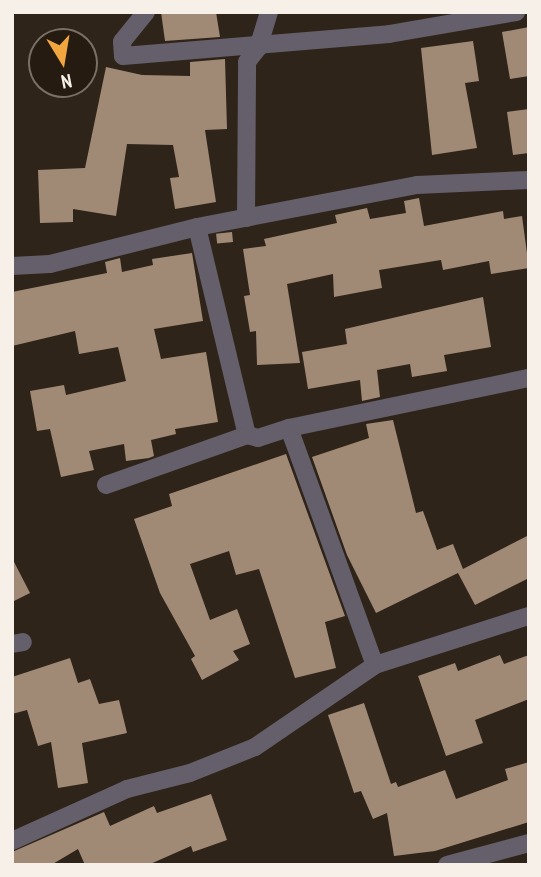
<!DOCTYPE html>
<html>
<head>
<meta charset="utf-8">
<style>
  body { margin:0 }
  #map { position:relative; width:541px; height:877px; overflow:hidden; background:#2f2419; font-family:"PT Sans Narrow",sans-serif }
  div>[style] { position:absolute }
  .building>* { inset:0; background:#a18a75; transform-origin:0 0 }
  .minor>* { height:18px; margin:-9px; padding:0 9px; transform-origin:9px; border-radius:9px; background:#645f6a }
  span { translate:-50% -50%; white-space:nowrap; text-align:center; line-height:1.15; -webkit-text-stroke:7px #251b10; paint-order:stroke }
  .frame { position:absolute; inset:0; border:14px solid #f7f0e8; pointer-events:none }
  .north { position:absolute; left:28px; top:28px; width:70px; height:70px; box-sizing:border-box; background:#251b10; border:2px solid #797066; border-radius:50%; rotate:169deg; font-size:19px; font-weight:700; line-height:28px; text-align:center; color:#f7f0e8 }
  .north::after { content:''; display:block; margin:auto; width:24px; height:32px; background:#f1a63f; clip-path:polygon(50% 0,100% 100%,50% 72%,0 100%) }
</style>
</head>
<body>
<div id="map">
  <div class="building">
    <div style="clip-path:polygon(161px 12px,216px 12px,220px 37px,165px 41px)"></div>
    <div style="clip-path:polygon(529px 27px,529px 76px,510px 79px,502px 32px)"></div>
    <div style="clip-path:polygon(473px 41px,479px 81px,465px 83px,477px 148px,432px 155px,421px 48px)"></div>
    <div style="clip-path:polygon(225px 59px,227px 129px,205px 130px,216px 202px,175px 209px,170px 178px,179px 177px,173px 145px,127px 144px,116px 216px,73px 209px,73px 222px,40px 223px,38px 170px,85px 168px,106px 67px,142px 75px,190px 76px,190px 62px)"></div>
    <div style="clip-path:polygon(529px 109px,529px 153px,513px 155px,507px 112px)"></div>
    <div style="clip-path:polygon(419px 198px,424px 226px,503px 211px,504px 219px,522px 216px,529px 268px,491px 274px,489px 261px,443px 270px,441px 260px,379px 270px,382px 288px,334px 297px,333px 274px,287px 284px,300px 363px,257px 365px,256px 331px,250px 332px,244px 296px,250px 295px,243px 249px,266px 246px,264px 239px,337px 223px,335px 215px,367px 208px,370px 219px,406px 213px,404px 201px)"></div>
    <div style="left:232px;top:232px;width:10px;height:16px;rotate:84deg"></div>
    <div style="clip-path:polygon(192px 253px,203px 321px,154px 329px,161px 359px,206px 352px,218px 422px,175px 429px,176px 434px,151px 440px,154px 456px,149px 458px,126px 461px,124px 444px,89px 451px,94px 470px,61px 477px,50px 429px,37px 431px,30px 391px,64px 385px,66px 395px,126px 381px,118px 347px,79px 354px,75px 331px,12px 346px,12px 292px,107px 273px,105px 262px,120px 258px,122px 272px,153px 265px,152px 259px)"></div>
    <div style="clip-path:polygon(483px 297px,491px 347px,444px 355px,447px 371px,412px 377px,410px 364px,377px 370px,380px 397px,362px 401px,360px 380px,308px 389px,302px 352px,347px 344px,345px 329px)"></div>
    <div style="clip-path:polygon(393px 420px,416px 513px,423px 511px,437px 550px,453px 544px,463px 569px,529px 535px,529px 578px,475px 605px,458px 573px,376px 613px,347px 555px,312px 457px,369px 438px,366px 424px)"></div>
    <div style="clip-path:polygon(286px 454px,345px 616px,325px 622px,336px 668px,295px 678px,259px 569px,236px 575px,229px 551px,190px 564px,210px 620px,237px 609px,250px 644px,233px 651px,239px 660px,202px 680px,191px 659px,195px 656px,160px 593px,134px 519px,172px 506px,169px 494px)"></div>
    <div style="clip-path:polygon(12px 558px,30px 593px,12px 602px)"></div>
    <div style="clip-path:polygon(500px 655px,504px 664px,529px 655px,529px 699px,475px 720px,483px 743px,446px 756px,418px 676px,455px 663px,458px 671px)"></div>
    <div style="clip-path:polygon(70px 658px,78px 683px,90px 679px,99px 704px,119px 700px,127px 733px,82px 743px,88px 783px,58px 788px,51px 742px,38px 746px,27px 710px,12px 714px,12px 677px)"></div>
    <div style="clip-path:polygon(364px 703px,391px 784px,396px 782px,398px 787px,445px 770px,456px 799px,508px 780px,505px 769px,529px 762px,529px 822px,435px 851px,394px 856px,387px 813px,373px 819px,361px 791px,354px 793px,328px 715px)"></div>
    <div style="clip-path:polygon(211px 794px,227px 840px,193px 852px,191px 846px,148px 865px,85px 865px,78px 849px,51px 865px,12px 865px,12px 852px,104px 812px,110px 826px,154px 806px,157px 813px)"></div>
  </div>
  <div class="minor">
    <div style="left:146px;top:12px;width:38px;rotate:129deg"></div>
    <div style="left:122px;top:42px;width:14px;rotate:86deg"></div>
    <div style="left:123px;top:56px;width:267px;rotate:-4.7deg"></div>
    <div style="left:389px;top:34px;width:129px;rotate:-9.8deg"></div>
    <div style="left:246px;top:218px;width:156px;rotate:-89.6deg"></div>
    <div style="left:247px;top:62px;width:18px;rotate:-52deg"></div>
    <div style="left:258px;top:48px;width:38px;rotate:-73deg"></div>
    <div style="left:197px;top:227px;width:214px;rotate:76.5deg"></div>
    <div style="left:12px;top:266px;width:38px;rotate:-3deg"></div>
    <div style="left:50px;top:264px;width:152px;rotate:-14.1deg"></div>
    <div style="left:197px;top:227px;width:224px;rotate:-10.8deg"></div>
    <div style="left:417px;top:185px;width:112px;rotate:-2.6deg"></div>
    <div style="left:289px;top:428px;width:252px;rotate:70.1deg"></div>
    <div style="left:106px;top:485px;width:150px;rotate:-19.5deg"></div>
    <div style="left:247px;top:435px;width:11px;rotate:15deg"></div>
    <div style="left:258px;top:438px;width:33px;rotate:-18deg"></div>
    <div style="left:289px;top:428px;width:245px;rotate:-11.8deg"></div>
    <div style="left:12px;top:644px;width:11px;rotate:-10deg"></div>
    <div style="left:12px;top:841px;width:126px;rotate:-24.3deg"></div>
    <div style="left:127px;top:789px;width:65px;rotate:-14.3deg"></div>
    <div style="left:190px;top:773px;width:70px;rotate:-21.8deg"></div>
    <div style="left:255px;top:747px;width:145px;rotate:-34.3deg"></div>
    <div style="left:375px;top:665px;width:162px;rotate:-17.7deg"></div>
    <div style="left:447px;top:865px;width:85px;rotate:-15deg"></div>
  </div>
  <div class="frame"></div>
  <div class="north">N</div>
</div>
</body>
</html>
